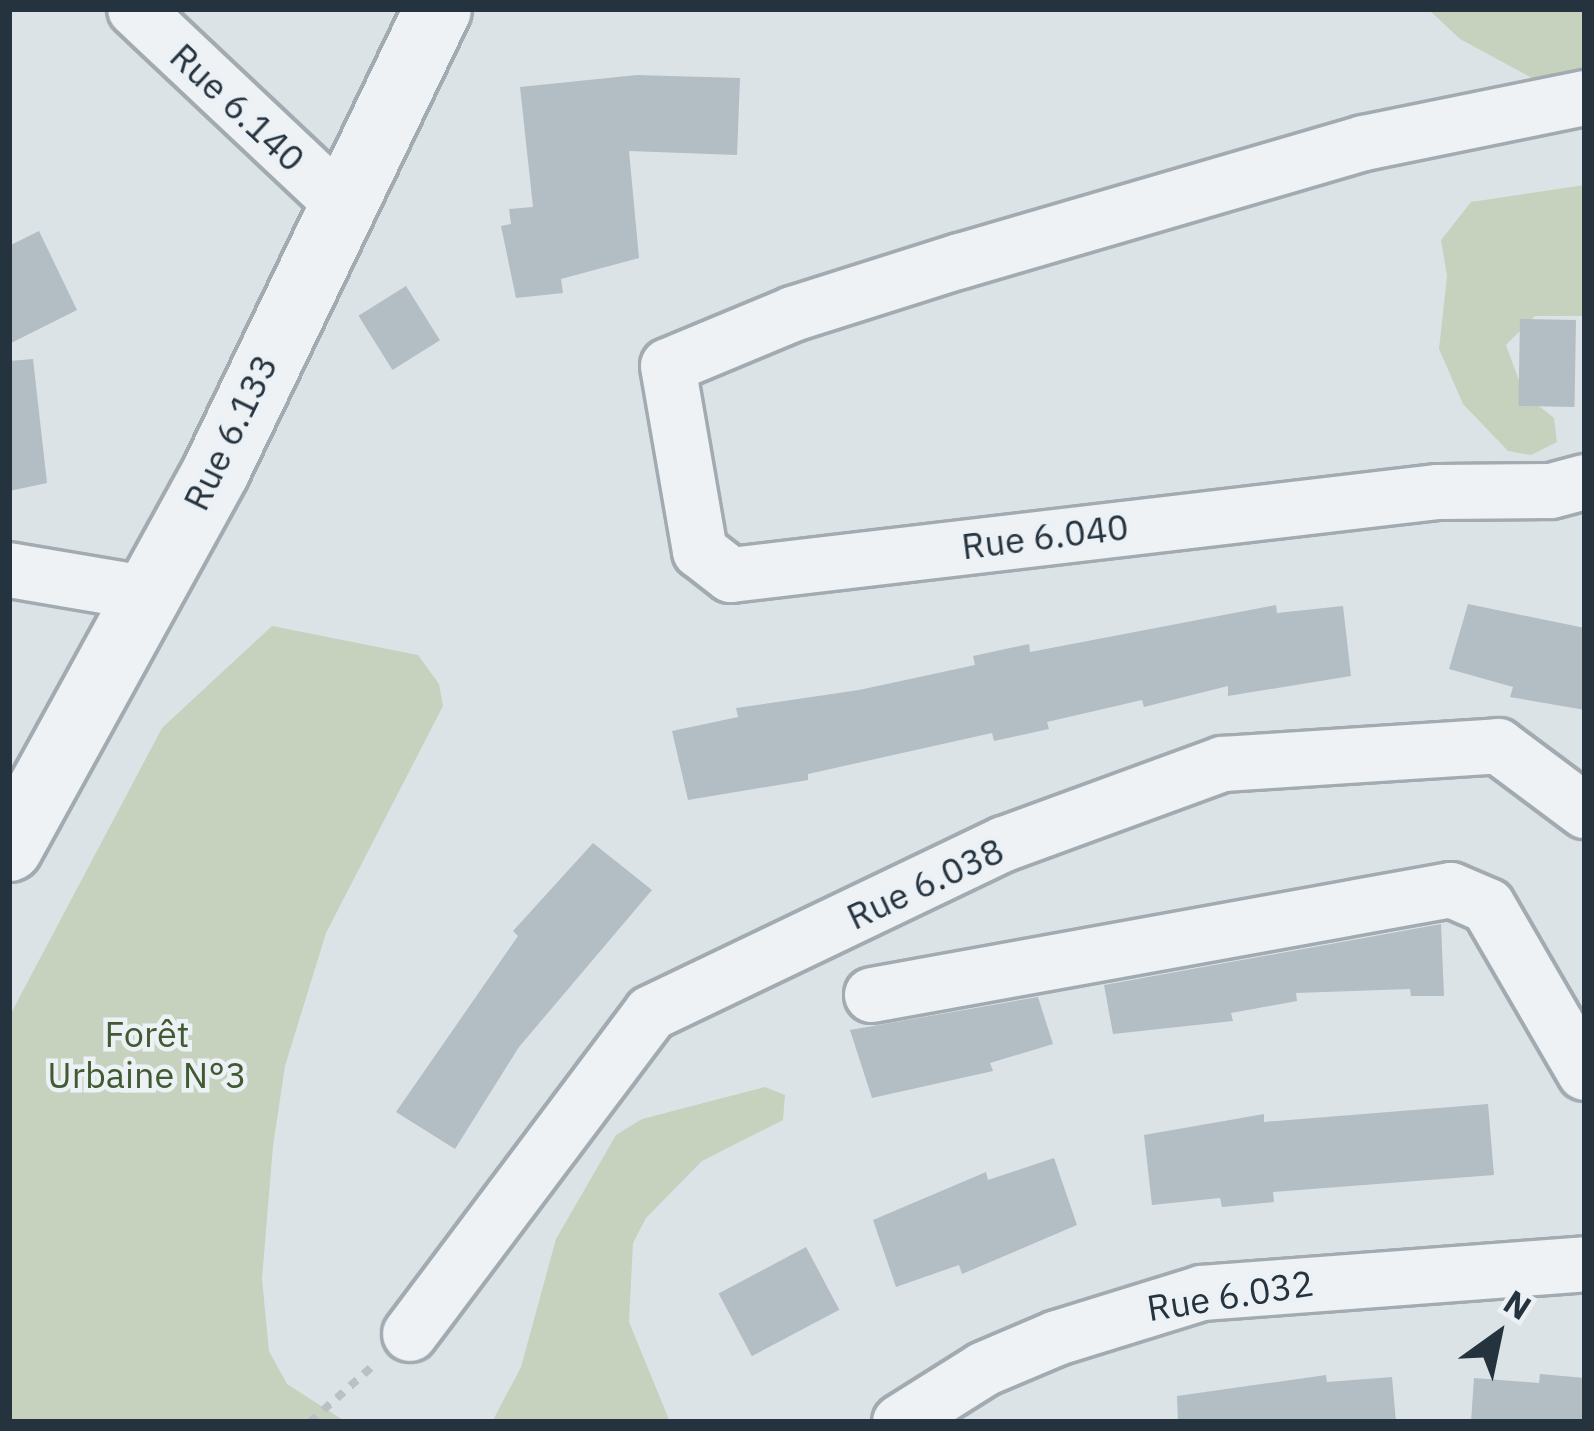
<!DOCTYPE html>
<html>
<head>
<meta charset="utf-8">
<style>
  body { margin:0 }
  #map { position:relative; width:1594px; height:1431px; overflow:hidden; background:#dce3e7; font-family:"IBM Plex Sans",sans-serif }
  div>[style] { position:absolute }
  .green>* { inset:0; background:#c6d2bd }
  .building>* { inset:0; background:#b3bdc4; transform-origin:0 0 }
  .path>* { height:8px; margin-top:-4px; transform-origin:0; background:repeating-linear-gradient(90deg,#bac0c5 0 9px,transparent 0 18px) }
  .roads { filter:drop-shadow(3px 0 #a1abb1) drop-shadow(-3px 0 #a1abb1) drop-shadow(0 3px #a1abb1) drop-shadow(0 -3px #a1abb1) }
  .minor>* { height:54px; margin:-27px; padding:0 27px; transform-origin:27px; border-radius:27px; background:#eff2f5 }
  .tertiary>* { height:66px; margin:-33px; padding:0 33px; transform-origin:33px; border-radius:33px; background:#eff2f5 }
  span { translate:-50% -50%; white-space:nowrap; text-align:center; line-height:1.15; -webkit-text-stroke:9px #ecf1f5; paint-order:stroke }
  .street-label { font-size:36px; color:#25333e }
  .park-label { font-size:36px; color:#415a32 }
  .frame { position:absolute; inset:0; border:12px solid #25333e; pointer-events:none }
  .north { position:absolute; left:1438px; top:1275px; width:120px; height:120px; -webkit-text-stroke:9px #ecf1f5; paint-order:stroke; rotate:33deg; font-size:33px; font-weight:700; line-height:48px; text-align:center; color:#25333e }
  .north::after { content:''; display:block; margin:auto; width:42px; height:54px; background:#25333e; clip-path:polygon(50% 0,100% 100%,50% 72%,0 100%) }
</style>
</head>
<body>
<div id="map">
  <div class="green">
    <div style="clip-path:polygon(1428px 9px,1585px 9px,1585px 69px,1541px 83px,1460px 39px)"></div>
    <div style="clip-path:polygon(1585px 185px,1585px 316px,1535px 316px,1506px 345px,1524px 394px,1554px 418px,1557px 442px,1531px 455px,1508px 451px,1463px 404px,1439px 349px,1447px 276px,1441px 240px,1471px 202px)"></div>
    <div style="clip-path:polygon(272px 626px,418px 655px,439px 684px,443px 706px,326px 933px,285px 1066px,273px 1146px,262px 1279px,269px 1351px,287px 1384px,346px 1422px,9px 1422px,9px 1017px,162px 728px)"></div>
    <div style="clip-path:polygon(765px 1087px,785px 1095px,783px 1120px,702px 1161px,646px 1218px,633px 1243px,629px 1322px,670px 1422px,492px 1422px,521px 1367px,556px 1239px,616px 1135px,642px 1119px)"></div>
  </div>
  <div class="building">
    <div style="clip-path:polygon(637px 75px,740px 78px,737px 155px,629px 151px,639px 258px,561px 279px,563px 293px,516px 298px,501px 226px,511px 224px,509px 209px,533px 207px,520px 87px)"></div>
    <div style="clip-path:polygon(39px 231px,77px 310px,9px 344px,9px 246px)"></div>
    <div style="left:406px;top:286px;width:64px;height:56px;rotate:58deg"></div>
    <div style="left:1520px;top:319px;width:56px;height:87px;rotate:1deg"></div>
    <div style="clip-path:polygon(33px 359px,47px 483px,9px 491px,9px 361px)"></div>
    <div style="clip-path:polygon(1468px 604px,1585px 628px,1585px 710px,1510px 697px,1513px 687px,1449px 669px)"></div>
    <div style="clip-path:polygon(1276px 605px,1277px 613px,1343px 606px,1351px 676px,1228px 696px,1228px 686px,1144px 707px,1142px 700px,1047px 722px,1049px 729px,994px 741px,992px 733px,808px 774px,808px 780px,688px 800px,672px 731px,738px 717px,736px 708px,859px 690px,975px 665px,973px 656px,1029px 644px,1030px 652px)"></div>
    <div style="clip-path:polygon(593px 843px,652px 890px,519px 1047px,455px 1149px,396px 1112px,518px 936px,513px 931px)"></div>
    <div style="clip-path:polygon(1441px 924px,1444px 996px,1411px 996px,1410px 989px,1296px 993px,1297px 1001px,1231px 1013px,1233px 1021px,1113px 1034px,1104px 985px)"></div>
    <div style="clip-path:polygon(1038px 997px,1053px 1044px,990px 1063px,993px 1071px,872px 1098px,850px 1030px)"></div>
    <div style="clip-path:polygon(1488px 1104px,1494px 1175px,1273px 1192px,1274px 1202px,1222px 1207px,1220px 1198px,1152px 1205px,1144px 1135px,1264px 1114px,1264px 1122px)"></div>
    <div style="clip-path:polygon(1054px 1158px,1077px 1225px,962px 1274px,959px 1265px,896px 1287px,873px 1220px,986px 1172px,988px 1180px)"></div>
    <div style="left:806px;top:1247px;width:71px;height:99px;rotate:62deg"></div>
    <div style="clip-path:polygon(1540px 1374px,1585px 1378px,1585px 1422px,1471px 1422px,1474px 1378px,1539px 1383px)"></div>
    <div style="clip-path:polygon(1326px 1375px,1327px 1382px,1392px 1377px,1396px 1422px,1178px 1422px,1177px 1396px)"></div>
  </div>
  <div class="path">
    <div style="left:310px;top:1422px;width:89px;rotate:-41.8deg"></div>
  </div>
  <div class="roads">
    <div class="minor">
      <div style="left:135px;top:9px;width:284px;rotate:43.3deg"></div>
      <div style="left:1585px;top:98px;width:226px;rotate:168.5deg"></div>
      <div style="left:1364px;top:143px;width:421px;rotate:163.7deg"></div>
      <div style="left:960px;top:261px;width:175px;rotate:162.4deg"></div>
      <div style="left:793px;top:314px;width:135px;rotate:157.4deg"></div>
      <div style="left:668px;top:366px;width:188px;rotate:80.2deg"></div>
      <div style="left:700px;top:551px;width:39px;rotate:38deg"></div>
      <div style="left:731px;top:575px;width:712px;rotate:-6.7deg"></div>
      <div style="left:1438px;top:492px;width:113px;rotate:-0.5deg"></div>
      <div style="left:1551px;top:491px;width:35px;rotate:-15deg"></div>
      <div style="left:9px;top:570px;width:138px;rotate:9.6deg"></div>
      <div style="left:872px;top:995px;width:588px;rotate:-10.28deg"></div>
      <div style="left:1451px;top:890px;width:40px;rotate:23.4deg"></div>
      <div style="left:1488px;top:906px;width:193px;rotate:59.9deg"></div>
      <div style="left:410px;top:1334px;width:401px;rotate:-53.1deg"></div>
      <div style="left:651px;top:1013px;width:391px;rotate:-25.6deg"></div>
      <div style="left:1004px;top:844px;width:233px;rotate:-20.1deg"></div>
      <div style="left:1223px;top:764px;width:276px;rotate:-3.7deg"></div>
      <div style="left:1498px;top:746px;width:109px;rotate:36.8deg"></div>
      <div style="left:900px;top:1422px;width:99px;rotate:-32.2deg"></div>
      <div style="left:984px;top:1369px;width:79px;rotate:-23deg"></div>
      <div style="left:1057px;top:1338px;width:152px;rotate:-17.2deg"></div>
      <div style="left:1202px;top:1293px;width:384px;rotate:-4.3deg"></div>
    </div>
    <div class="tertiary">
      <div style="left:9px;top:848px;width:432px;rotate:-61.2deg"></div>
      <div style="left:217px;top:469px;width:510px;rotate:-64.34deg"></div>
    </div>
  </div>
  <div class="street-label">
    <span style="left:238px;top:107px;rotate:43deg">Rue 6.140</span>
    <span style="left:230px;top:432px;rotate:-64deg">Rue 6.133</span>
    <span style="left:1045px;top:536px;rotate:-7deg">Rue 6.040</span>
    <span style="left:925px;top:883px;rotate:-25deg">Rue 6.038</span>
    <span style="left:1230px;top:1295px;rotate:-9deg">Rue 6.032</span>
  </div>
  <div class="park-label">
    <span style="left:147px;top:1054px">Forêt<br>Urbaine N°3</span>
  </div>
  <div class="frame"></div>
  <div class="north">N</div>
</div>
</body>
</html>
